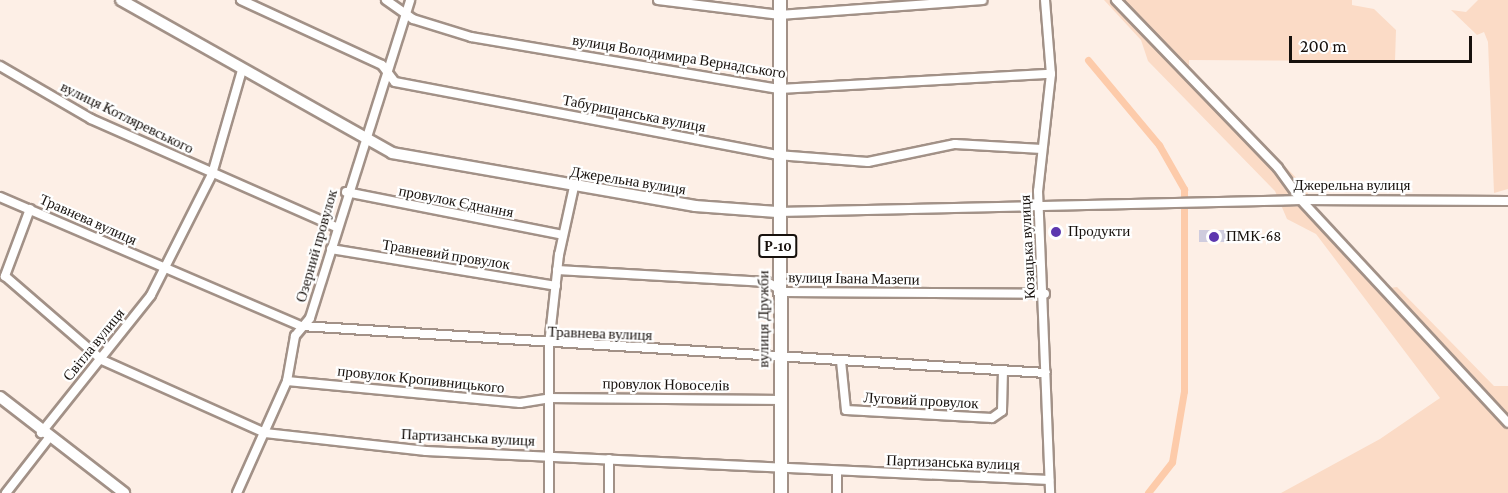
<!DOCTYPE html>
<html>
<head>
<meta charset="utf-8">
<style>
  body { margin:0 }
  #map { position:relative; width:1508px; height:493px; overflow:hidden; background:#fdefe6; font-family:"Crimson Pro",serif }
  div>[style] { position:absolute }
  .green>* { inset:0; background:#fbdbc6 }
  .canal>* { height:7px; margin:-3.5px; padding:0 3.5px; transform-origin:3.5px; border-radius:3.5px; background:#fdcbaa }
  .building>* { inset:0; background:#cfccde; transform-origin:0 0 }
  .roads { filter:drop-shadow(2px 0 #a29187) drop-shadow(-2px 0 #a29187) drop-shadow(0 2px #a29187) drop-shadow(0 -2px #a29187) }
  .street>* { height:8px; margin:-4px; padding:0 4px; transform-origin:4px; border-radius:4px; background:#fff }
  .secondary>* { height:10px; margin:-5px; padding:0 5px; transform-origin:5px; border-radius:5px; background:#fff }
  .primary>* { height:12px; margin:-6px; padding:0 6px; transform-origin:6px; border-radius:6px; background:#fff }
  .dots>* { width:16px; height:16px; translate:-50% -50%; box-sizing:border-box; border:3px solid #fff; border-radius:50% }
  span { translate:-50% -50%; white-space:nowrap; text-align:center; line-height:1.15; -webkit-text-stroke:4.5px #fff; paint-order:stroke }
  .shield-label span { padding:2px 4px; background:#fff; border:2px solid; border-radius:4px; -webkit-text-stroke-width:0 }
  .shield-label { font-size:14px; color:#17110d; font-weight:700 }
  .street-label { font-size:15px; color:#17110d }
  .poi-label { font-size:15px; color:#17110d }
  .left { translate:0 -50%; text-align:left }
  .scale { position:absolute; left:1289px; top:36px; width:183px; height:27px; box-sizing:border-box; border:3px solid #17110d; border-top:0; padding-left:8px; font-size:18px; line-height:21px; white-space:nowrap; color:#17110d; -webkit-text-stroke:4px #fff; paint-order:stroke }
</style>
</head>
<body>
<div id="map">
  <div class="green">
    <div style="clip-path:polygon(1104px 0,1352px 0,1352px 5px,1374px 9px,1396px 30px,1395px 61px,1189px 60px,1189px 66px,1304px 186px,1315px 207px,1390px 288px,1397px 287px,1494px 386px,1508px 386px,1508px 493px,1281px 493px,1380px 439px,1440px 398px,1316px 234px,1287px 219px,1275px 191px,1148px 61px,1141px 40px)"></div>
    <div style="clip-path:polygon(1478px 0,1508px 0,1508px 189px,1494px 193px,1488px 42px,1484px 32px,1477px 35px,1451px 10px,1466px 12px)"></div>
  </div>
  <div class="canal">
    <div style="left:1088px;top:60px;width:111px;rotate:50.1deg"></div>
    <div style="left:1159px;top:145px;width:51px;rotate:60.4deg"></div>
    <div style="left:1184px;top:189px;width:202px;rotate:90deg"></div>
    <div style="left:1184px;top:391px;width:72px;rotate:99.6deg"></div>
    <div style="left:1172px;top:462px;width:39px;rotate:128deg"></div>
  </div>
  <div class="building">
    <div style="left:1228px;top:230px;width:12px;height:29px;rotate:90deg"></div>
  </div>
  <div class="roads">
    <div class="street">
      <div style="left:241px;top:0;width:155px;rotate:24.7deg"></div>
      <div style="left:382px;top:65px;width:21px;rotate:53deg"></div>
      <div style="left:395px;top:82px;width:389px;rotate:10.8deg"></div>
      <div style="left:777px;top:155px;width:91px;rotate:4.4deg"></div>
      <div style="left:868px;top:162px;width:89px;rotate:-11.7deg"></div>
      <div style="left:955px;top:144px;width:87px;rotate:3.3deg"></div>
      <div style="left:386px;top:0;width:33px;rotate:35deg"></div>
      <div style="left:413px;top:19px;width:61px;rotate:17.2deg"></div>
      <div style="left:471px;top:37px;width:312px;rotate:9.6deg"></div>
      <div style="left:779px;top:89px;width:272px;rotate:-3.2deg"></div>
      <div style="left:658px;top:0;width:123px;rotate:7deg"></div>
      <div style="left:780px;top:15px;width:203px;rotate:-4.2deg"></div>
      <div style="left:1045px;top:0;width:74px;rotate:85.4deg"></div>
      <div style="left:1051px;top:74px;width:118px;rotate:96.3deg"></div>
      <div style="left:1038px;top:191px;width:302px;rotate:87.7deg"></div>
      <div style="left:1116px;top:0;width:233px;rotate:46deg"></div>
      <div style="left:1278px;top:168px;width:39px;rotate:54deg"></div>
      <div style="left:1301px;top:200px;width:304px;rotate:47.1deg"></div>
      <div style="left:0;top:66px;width:105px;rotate:30.2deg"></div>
      <div style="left:91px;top:119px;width:268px;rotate:23.8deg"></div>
      <div style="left:346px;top:192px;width:221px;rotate:11.2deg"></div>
      <div style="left:0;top:197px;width:327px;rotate:23.2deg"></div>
      <div style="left:301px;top:326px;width:746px;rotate:3.61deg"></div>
      <div style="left:30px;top:209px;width:72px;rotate:110.5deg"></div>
      <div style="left:5px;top:276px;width:128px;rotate:40.9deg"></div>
      <div style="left:102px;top:360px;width:179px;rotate:24.1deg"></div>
      <div style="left:265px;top:433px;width:162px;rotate:6.4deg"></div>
      <div style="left:426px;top:451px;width:624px;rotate:2.67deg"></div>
      <div style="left:778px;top:212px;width:523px;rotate:-1.31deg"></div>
      <div style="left:1301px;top:200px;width:207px;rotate:0.3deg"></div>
      <div style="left:331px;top:249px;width:228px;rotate:9.3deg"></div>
      <div style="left:557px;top:270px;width:210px;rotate:3.3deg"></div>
      <div style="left:767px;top:282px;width:20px;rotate:30deg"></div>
      <div style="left:784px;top:292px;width:261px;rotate:0.4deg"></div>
      <div style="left:841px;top:361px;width:49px;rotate:84.2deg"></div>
      <div style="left:846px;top:410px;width:146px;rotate:3.1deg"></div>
      <div style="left:992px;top:418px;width:12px;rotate:-35deg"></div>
      <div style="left:1002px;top:411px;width:40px;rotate:-88.6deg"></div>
      <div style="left:287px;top:381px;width:234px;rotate:5.4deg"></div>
      <div style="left:520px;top:403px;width:31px;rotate:-9deg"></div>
      <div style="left:551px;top:398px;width:229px;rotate:0.5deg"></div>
      <div style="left:41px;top:433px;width:176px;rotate:-51.4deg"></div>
      <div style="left:151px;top:295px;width:136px;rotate:-63.2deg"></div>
      <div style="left:212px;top:174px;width:108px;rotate:-73.9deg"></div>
      <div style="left:609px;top:459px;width:34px;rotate:90deg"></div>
      <div style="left:6px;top:493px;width:68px;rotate:-52.1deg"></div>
      <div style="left:237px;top:493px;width:123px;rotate:-65.9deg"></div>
      <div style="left:287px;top:381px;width:46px;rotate:-79.9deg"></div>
      <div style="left:295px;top:336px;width:23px;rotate:-50deg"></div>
      <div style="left:310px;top:318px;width:333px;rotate:-72.5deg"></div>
      <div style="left:549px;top:493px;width:148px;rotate:-90deg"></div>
      <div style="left:549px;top:345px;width:91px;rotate:-83.7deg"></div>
      <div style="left:559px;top:255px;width:70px;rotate:-77.6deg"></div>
      <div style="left:837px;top:493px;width:22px;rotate:-90deg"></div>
    </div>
    <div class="secondary">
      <div style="left:121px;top:0;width:311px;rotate:29.4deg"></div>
      <div style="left:392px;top:153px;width:308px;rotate:9.9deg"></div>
      <div style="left:695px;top:206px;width:82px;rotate:4.2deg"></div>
      <div style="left:0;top:397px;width:157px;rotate:37.7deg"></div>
    </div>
    <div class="primary">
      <div style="left:780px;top:0;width:493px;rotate:89.9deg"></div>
    </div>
  </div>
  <div class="dots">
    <div style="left:1056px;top:232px;background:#5c37af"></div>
    <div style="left:1214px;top:237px;background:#5c37af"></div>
  </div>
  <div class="shield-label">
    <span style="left:778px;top:246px">Р-10</span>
  </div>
  <div class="street-label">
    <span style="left:679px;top:57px;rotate:9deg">вулиця Володимира Вернадського</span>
    <span style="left:634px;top:114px;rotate:11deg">Табурищанська вулиця</span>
    <span style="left:127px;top:118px;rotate:26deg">вулиця Котляревського</span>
    <span style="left:628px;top:181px;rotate:9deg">Джерельна вулиця</span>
    <span style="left:1352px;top:186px">Джерельна вулиця</span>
    <span style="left:456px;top:202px;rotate:11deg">провулок Єднання</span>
    <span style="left:88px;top:220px;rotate:24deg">Травнева вулиця</span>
    <span style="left:317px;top:246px;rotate:-74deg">Озерний провулок</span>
    <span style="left:1028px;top:247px;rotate:-93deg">Козацька вулиця</span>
    <span style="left:446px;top:255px;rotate:9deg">Травневий провулок</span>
    <span style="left:854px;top:279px;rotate:1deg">вулиця Івана Мазепи</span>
    <span style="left:764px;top:319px;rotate:-90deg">вулиця Дружби</span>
    <span style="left:600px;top:334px;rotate:2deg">Травнева вулиця</span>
    <span style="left:94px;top:345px;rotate:-51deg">Світла вулиця</span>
    <span style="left:421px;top:380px;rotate:6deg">провулок Кропивницького</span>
    <span style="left:666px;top:385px;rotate:1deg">провулок Новоселів</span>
    <span style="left:921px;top:401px;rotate:3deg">Луговий провулок</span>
    <span style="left:468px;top:438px;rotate:3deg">Партизанська вулиця</span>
    <span style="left:953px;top:463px;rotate:2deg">Партизанська вулиця</span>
  </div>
  <div class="poi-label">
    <span class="left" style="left:1068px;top:232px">Продукти</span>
    <span class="left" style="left:1226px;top:237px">ПМК-68</span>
  </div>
  <div class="scale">200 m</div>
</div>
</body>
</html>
